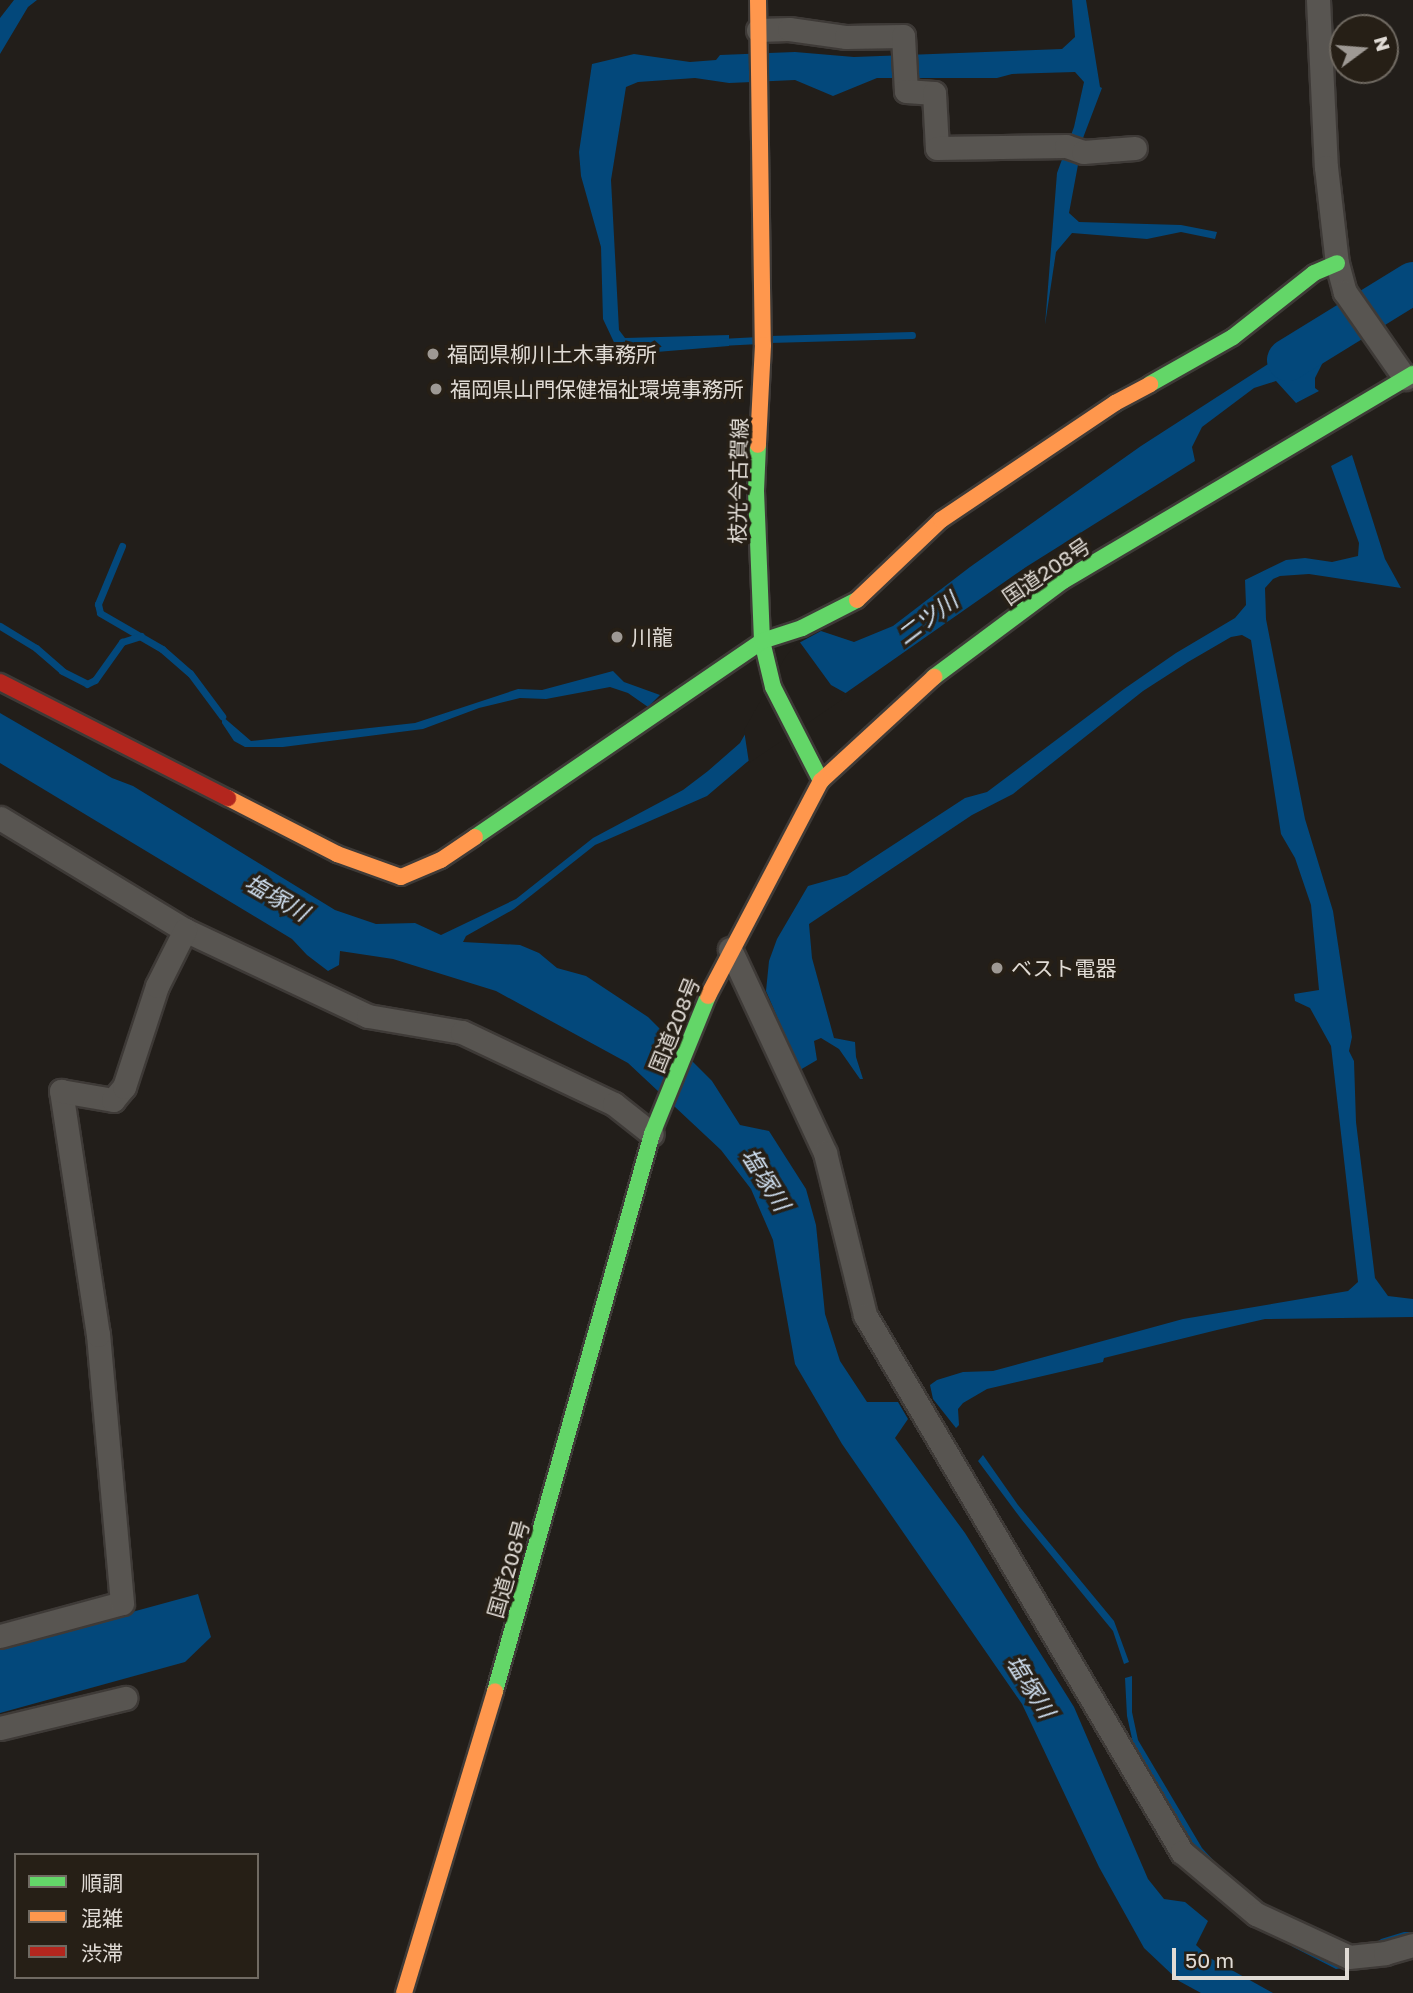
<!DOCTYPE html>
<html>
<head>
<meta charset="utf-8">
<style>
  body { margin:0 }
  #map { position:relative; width:1413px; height:1993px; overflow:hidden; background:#221e1a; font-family:"Golos Text","Noto Sans JP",sans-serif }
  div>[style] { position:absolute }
  .water>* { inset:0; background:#03487b }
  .pier>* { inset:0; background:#221e1a }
  .stream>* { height:7px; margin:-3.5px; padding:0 3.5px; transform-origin:3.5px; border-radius:3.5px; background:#03487b }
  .river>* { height:42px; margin:-21px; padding:0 21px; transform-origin:21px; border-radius:21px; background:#03487b }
  .roads { filter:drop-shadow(2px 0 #3e3a37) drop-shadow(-2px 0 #3e3a37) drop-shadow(0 2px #3e3a37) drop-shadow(0 -2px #3e3a37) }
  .street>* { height:23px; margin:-11.5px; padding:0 11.5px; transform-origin:11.5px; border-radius:11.5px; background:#585551 }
  .fast>* { height:16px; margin:-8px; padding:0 8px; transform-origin:8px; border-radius:8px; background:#63d668 }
  .slow>* { height:16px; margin:-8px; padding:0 8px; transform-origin:8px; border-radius:8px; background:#ff974d }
  .jam>* { height:16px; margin:-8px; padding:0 8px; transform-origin:8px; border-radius:8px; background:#b3261e }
  .dots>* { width:19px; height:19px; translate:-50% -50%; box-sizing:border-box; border:4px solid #261f16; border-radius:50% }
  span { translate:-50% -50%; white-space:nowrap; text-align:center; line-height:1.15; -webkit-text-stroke:7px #261f16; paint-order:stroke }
  .poi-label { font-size:21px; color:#e0dbd5 }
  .left { translate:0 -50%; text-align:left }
  .street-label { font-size:21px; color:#e0dbd5 }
  .water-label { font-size:23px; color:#cfdff0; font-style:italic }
  .legend { position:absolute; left:14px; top:1853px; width:245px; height:126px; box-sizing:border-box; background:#261f16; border:2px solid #706a62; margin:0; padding:9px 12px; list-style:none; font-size:21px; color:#e0dbd5 }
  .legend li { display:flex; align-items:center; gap:14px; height:35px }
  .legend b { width:35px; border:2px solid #706a62 }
  .north { position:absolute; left:1329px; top:14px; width:70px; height:70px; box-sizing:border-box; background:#261f16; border:2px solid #706a62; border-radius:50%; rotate:74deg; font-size:19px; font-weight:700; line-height:28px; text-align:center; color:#e0dbd5 }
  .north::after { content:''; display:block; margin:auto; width:24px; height:32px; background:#9e9994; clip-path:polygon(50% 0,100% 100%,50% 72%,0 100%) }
  .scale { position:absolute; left:1172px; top:1948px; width:177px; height:32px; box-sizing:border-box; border:4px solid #e0dbd5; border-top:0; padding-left:9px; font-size:21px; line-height:24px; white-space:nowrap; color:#e0dbd5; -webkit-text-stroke:5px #261f16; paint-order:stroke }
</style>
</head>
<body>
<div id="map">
  <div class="water">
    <div style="clip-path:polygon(14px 0,37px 0,28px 7px,0 54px,0 18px)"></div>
    <div style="clip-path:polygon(1072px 0,1086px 0,1100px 87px,1102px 88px,1083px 138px,1069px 213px,1079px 222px,1181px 225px,1217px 232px,1215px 239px,1181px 232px,1147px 239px,1072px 233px,1056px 252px,1045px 325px,1057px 173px,1074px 127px,1084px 82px,1075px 72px,1012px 74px,997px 78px,877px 78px,833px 96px,795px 80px,729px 83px,695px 78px,638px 82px,626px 87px,611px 180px,619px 330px,625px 338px,729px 335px,729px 346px,620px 355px,603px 319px,601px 247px,581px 176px,579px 152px,592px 64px,634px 54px,690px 62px,716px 60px,720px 55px,795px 52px,854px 57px,1062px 49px,1075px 37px)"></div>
    <div style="clip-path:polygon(1333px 322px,1343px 338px,1325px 351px,1326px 356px,1315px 378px,1315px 388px,1319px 391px,1296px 403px,1276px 381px,1254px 388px,1202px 427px,1192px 447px,1195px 461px,1026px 567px,747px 762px,707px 796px,595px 845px,514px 909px,466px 936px,463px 942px,520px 945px,539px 953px,557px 968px,586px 976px,648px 1017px,712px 1081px,740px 1125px,769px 1131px,806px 1189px,816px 1225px,825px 1314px,840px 1361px,867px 1402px,898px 1402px,908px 1419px,895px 1438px,965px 1533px,1074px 1707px,1148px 1879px,1164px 1899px,1185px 1902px,1208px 1921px,1196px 1945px,1210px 1958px,1273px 1993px,1201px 1993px,1179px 1981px,1144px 1948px,1099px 1867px,1022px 1704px,842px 1444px,795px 1364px,773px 1240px,751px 1189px,721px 1150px,628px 1063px,496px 991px,393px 959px,340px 951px,339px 965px,328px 971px,307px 955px,292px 939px,0 763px,0 713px,112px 778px,133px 786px,335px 910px,376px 924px,415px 923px,441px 935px,516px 899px,593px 838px,683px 790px,708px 771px,740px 743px,797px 644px,821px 631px,854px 642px,893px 626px,970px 567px,1141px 446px)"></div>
    <div style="clip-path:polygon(1352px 455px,1385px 559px,1401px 588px,1309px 574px,1280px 576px,1273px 579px,1265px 588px,1266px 619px,1305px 819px,1333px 911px,1352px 1037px,1349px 1051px,1354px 1061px,1356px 1122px,1375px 1278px,1388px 1296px,1413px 1299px,1413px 1317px,1265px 1319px,1217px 1330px,1104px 1358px,1103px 1362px,987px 1389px,963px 1403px,958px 1409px,959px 1425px,956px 1428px,933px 1399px,930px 1385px,937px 1380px,963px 1372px,993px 1371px,1183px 1319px,1348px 1291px,1358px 1282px,1331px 1046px,1310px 1008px,1295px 1001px,1294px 994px,1319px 990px,1311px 905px,1295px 858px,1281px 834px,1251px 640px,1242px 635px,1231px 637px,1188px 662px,1143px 691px,1013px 794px,972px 815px,809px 924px,812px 958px,834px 1038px,855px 1042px,856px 1057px,863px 1079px,860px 1079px,839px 1049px,821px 1038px,814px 1041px,817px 1060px,800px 1070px,766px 991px,769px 961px,777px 939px,808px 886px,847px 875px,965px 798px,987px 792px,1124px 689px,1176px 653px,1235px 618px,1246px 605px,1245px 580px,1286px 560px,1305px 558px,1332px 562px,1358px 556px,1359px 543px,1331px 466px)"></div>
    <div style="clip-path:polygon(613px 671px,624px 682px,660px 695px,648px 707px,628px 693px,610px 687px,546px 699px,520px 698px,479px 708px,423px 729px,283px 747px,245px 747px,234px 741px,222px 723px,222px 716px,251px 741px,415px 723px,518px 689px,542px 690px)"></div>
    <div style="clip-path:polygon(983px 1455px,1018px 1505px,1114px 1621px,1129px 1662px,1124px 1664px,1113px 1631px,1022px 1520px,978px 1461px)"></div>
    <div style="clip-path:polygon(198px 1594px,211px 1637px,185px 1662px,0 1713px,0 1648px)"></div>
    <div style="clip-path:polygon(1132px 1676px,1132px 1712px,1138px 1740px,1202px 1848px,1275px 1926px,1367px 1950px,1381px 1939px,1404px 1932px,1413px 1932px,1413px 1938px,1351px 1967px,1336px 1969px,1293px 1947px,1279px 1936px,1198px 1853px,1133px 1743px,1127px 1716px,1125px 1678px)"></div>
  </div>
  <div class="pier">
    <div style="clip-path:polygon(799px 641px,831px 685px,849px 695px,749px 763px,744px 730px,786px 656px)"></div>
  </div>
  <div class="stream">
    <div style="left:769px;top:339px;width:143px;rotate:-1.6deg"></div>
    <div style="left:720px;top:342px;width:34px;rotate:-3deg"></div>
    <div style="left:122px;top:546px;width:63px;rotate:112.5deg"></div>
    <div style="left:98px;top:604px;width:9px;rotate:77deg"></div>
    <div style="left:100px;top:613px;width:72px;rotate:30.1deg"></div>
    <div style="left:162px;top:649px;width:37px;rotate:41deg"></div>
    <div style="left:190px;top:673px;width:54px;rotate:53.3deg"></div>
    <div style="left:0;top:626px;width:42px;rotate:31.4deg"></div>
    <div style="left:36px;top:648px;width:35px;rotate:41deg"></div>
    <div style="left:62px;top:671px;width:28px;rotate:27deg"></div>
    <div style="left:87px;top:684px;width:9px;rotate:-27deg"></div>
    <div style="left:95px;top:680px;width:47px;rotate:-54.6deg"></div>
    <div style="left:122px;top:642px;width:20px;rotate:-18deg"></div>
  </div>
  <div class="river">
    <div style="left:1288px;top:360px;width:147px;rotate:-31.6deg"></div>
  </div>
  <div class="roads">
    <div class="street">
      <div style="left:1318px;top:0;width:167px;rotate:87.3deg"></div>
      <div style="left:1326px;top:167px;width:97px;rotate:83.5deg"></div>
      <div style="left:1337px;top:263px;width:30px;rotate:75deg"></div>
      <div style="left:1345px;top:292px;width:105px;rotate:55.1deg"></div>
      <div style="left:758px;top:30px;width:31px;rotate:-2deg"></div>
      <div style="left:789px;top:29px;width:58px;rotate:8deg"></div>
      <div style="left:846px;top:37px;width:57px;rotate:-1deg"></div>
      <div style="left:903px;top:36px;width:55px;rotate:86.9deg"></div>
      <div style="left:906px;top:91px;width:28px;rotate:4deg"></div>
      <div style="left:934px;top:93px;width:55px;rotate:86.9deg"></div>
      <div style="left:937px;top:148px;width:129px;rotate:-0.9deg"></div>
      <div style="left:1066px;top:146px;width:18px;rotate:19deg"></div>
      <div style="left:1083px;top:152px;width:52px;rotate:-4.4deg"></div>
      <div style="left:0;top:818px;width:216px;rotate:31.2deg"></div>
      <div style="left:185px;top:930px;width:202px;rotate:25.2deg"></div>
      <div style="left:368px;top:1016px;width:95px;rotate:9.7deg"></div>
      <div style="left:462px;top:1032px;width:168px;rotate:25.3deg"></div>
      <div style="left:614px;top:1104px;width:48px;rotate:38.3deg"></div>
      <div style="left:730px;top:949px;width:225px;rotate:65deg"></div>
      <div style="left:825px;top:1153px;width:167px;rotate:76.1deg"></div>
      <div style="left:865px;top:1315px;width:624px;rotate:59.45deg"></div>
      <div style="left:1182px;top:1852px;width:97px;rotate:40deg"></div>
      <div style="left:1256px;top:1914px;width:102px;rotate:24.8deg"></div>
      <div style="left:1349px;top:1957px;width:36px;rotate:-6deg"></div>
      <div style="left:1385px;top:1953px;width:29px;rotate:-16deg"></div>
      <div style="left:0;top:1636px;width:126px;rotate:-15.1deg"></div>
      <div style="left:122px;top:1603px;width:269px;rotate:-95.1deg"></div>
      <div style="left:98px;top:1335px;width:247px;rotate:-98.6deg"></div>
      <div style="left:61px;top:1091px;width:53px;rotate:9.8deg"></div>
      <div style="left:113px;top:1100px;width:17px;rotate:-50deg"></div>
      <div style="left:124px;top:1087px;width:106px;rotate:-71.9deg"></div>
      <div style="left:157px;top:986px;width:63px;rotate:-63.4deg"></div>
      <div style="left:0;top:1728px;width:129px;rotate:-13.5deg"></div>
    </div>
    <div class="fast">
      <div style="left:1150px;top:384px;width:95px;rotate:-29.5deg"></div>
      <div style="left:1233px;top:337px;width:103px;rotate:-38.3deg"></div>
      <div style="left:1314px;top:273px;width:25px;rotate:-23deg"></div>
      <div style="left:758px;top:445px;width:46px;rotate:92.5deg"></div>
      <div style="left:756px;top:491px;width:150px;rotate:87.7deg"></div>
      <div style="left:762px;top:641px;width:47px;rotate:76.6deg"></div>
      <div style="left:773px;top:687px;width:106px;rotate:62.9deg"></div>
      <div style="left:934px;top:677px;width:161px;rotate:-36.7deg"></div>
      <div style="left:1063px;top:581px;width:407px;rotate:-30.6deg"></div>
      <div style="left:475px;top:837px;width:348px;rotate:-34.3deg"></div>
      <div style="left:762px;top:641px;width:42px;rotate:-18deg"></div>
      <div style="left:802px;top:628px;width:62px;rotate:-27deg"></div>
      <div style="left:495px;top:1691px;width:579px;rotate:-74.26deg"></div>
      <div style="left:652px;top:1134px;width:149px;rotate:-67.9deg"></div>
    </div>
    <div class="slow">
      <div style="left:758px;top:0;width:345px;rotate:89.2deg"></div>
      <div style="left:763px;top:345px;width:100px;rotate:92.9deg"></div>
      <div style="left:857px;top:600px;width:116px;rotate:-43.6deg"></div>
      <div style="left:941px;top:520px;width:210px;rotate:-33.9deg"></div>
      <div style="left:1115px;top:403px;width:40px;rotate:-28deg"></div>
      <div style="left:228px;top:798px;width:123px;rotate:27.2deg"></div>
      <div style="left:337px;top:854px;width:68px;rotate:19.8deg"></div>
      <div style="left:401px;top:877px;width:43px;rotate:-23deg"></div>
      <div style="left:441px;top:860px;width:41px;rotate:-34.1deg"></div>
      <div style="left:708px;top:996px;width:243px;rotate:-62.3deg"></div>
      <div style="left:821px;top:781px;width:154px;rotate:-42.6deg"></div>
      <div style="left:404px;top:1993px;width:315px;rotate:-73.2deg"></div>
    </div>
    <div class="jam">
      <div style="left:0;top:682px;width:256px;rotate:27deg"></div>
    </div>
  </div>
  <div class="dots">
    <div style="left:433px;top:354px;background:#9e9994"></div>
    <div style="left:436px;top:389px;background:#9e9994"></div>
    <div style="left:617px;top:637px;background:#9e9994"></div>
    <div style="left:997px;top:968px;background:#9e9994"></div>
  </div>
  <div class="poi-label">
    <span class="left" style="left:447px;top:354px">福岡県柳川土木事務所</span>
    <span class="left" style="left:450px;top:389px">福岡県山門保健福祉環境事務所</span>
    <span class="left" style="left:631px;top:637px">川龍</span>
    <span class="left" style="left:1011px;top:968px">ベスト電器</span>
  </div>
  <div class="street-label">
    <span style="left:738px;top:481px;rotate:-89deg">枝光今古賀線</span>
    <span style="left:1046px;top:571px;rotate:-34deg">国道208号</span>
    <span style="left:674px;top:1025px;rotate:-68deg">国道208号</span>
    <span style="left:508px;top:1569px;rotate:-74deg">国道208号</span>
  </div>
  <div class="water-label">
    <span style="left:927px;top:618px;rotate:-37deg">二ツ川</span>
    <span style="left:277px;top:897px;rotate:30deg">塩塚川</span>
    <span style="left:766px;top:1179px;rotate:58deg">塩塚川</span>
    <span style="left:1031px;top:1686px;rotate:58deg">塩塚川</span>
  </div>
  <ul class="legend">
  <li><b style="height:9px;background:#63d668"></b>順調</li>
  <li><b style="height:9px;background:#ff974d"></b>混雑</li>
  <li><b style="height:9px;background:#b3261e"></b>渋滞</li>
  </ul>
  <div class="north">N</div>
  <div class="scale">50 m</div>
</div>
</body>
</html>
